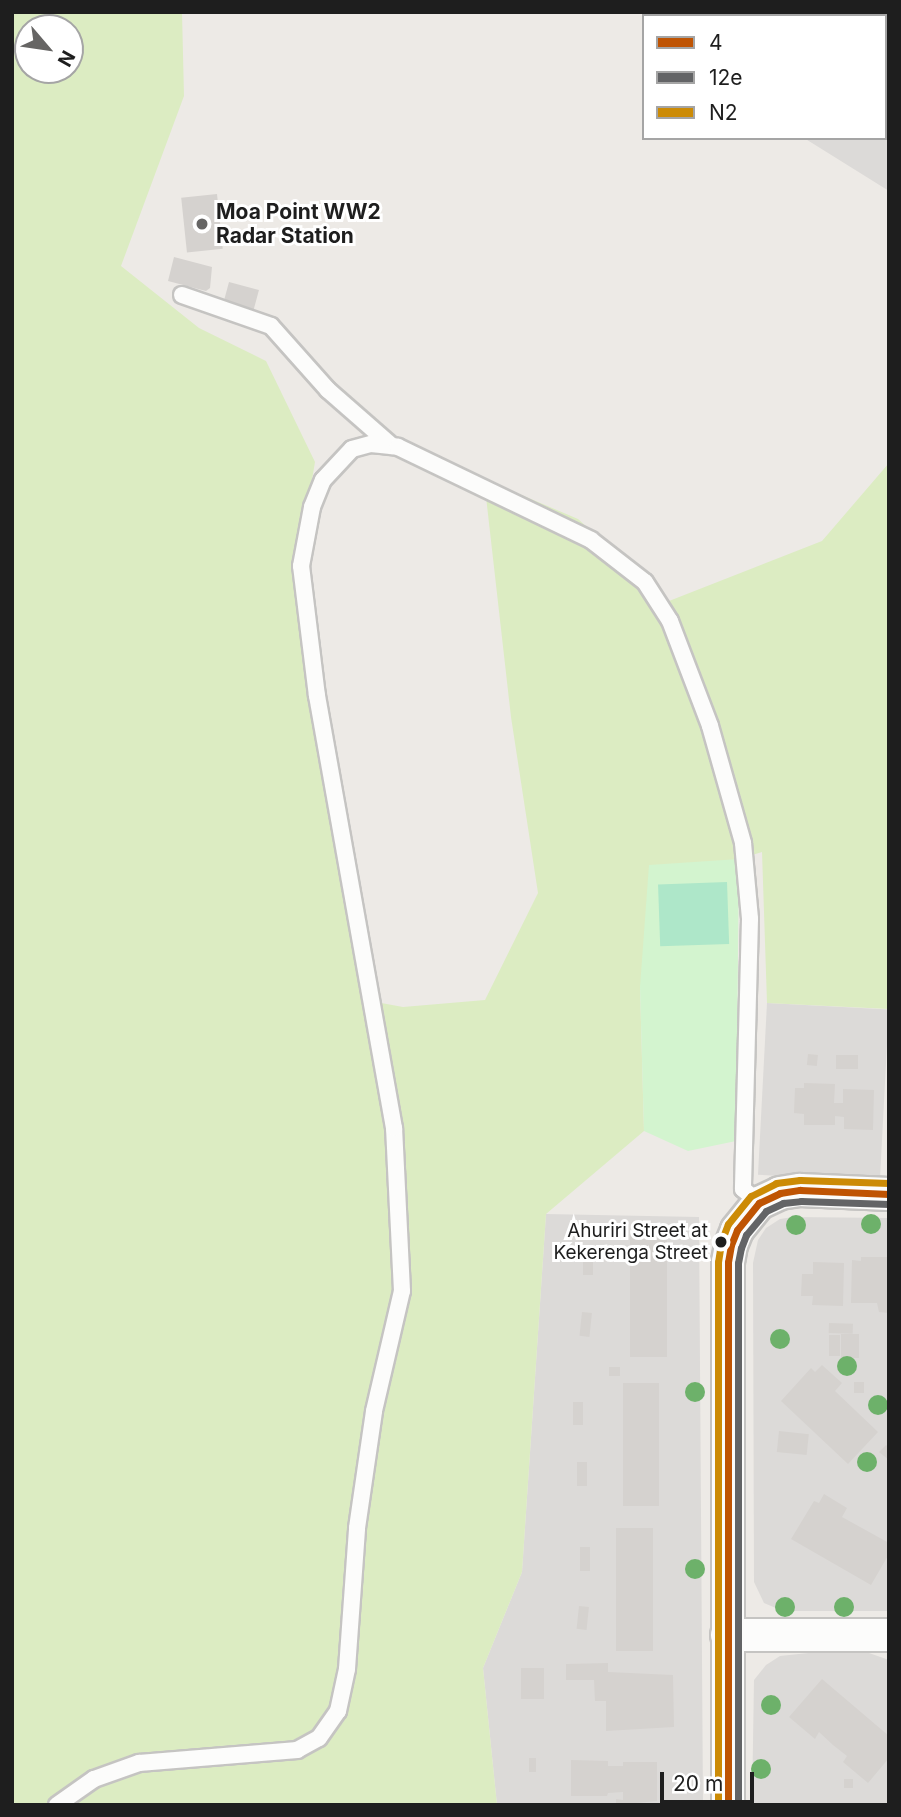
<!DOCTYPE html>
<html>
<head>
<meta charset="utf-8">
<style>
  body { margin:0 }
  #map { position:relative; width:901px; height:1817px; overflow:hidden; background:#edeae6; font-family:Inter,sans-serif }
  div>[style] { position:absolute }
  .residential>* { inset:0; background:#dcdad8; transform-origin:0 0 }
  .grass>* { inset:0; background:#dcecc2 }
  .park>* { inset:0; background:#d3f4cf }
  .pitch>* { inset:0; background:#aee7c9; transform-origin:0 0 }
  .building>* { inset:0; background:#d5d2cf; transform-origin:0 0 }
  .roads { filter:drop-shadow(2px 0 #c5c4c2) drop-shadow(-2px 0 #c5c4c2) drop-shadow(0 2px #c5c4c2) drop-shadow(0 -2px #c5c4c2) }
  .service>* { height:16px; margin:-8px; padding:0 8px; transform-origin:8px; border-radius:8px; background:#fcfcfb }
  .minor>* { height:32px; margin:-16px; padding:0 16px; transform-origin:16px; border-radius:16px; background:#fcfcfb }
  .bus-1>* { height:7px; margin:-3.5px; padding:0 3.5px; transform-origin:3.5px; border-radius:3.5px; background:#bf5403 }
  .bus-2>* { height:7px; margin:-3.5px; padding:0 3.5px; transform-origin:3.5px; border-radius:3.5px; background:#636466 }
  .bus-3>* { height:7px; margin:-3.5px; padding:0 3.5px; transform-origin:3.5px; border-radius:3.5px; background:#cc8b06 }
  .trees>* { width:20px; height:20px; margin:-10px; border-radius:50%; background:#6db16a }
  .dots>* { width:19px; height:19px; translate:-50% -50%; box-sizing:border-box; border:4px solid #fff; border-radius:50% }
  span { translate:-50% -50%; white-space:nowrap; text-align:center; line-height:1.15; -webkit-text-stroke:6px #fff; paint-order:stroke }
  .bus-label { font-size:19px; color:#1e1e1e }
  .right { translate:-100% -50%; text-align:right }
  .poi-label { font-size:21px; color:#1e1e1e; font-weight:700 }
  .left { translate:0 -50%; text-align:left }
  .frame { position:absolute; inset:0; border:14px solid #1e1e1e; pointer-events:none }
  .legend { position:absolute; left:642px; top:14px; width:245px; height:126px; box-sizing:border-box; background:#fff; border:2px solid #a5a5a5; margin:0; padding:9px 12px; list-style:none; font-size:21px; color:#1e1e1e }
  .legend li { display:flex; align-items:center; gap:14px; height:35px }
  .legend b { width:35px; border:2px solid #a5a5a5 }
  .north { position:absolute; left:14px; top:14px; width:70px; height:70px; box-sizing:border-box; background:#fff; border:2px solid #a5a5a5; border-radius:50%; rotate:119deg; font-size:19px; font-weight:700; line-height:28px; text-align:center; color:#1e1e1e }
  .north::after { content:''; display:block; margin:auto; width:24px; height:32px; background:#666564; clip-path:polygon(50% 0,100% 100%,50% 72%,0 100%) }
  .scale { position:absolute; left:660px; top:1772px; width:94px; height:32px; box-sizing:border-box; border:4px solid #1e1e1e; border-top:0; padding-left:9px; font-size:21px; line-height:24px; white-space:nowrap; color:#1e1e1e; -webkit-text-stroke:5px #fff; paint-order:stroke }
</style>
</head>
<body>
<div id="map">
  <div class="residential">
    <div style="clip-path:polygon(885px 16px,889px 17px,889px 191px,804px 138px,885px 138px)"></div>
    <div style="left:767px;top:1003px;width:122px;height:172px;rotate:3deg"></div>
    <div style="clip-path:polygon(546px 1214px,699px 1217px,703px 1805px,497px 1805px,483px 1668px,522px 1572px)"></div>
    <div style="clip-path:polygon(793px 1217px,889px 1218px,889px 1611px,783px 1611px,764px 1603px,754px 1582px,753px 1263px,758px 1240px,766px 1228px,780px 1219px)"></div>
    <div style="clip-path:polygon(818px 1652px,869px 1653px,889px 1660px,889px 1805px,752px 1805px,754px 1680px,766px 1665px,780px 1656px)"></div>
  </div>
  <div class="grass">
    <div style="clip-path:polygon(evenodd,12px 12px,182px 12px,184px 96px,121px 266px,199px 328px,266px 361px,315px 462px,295px 581px,365px 1000px,403px 1007px,485px 1000px,538px 893px,511px 717px,484px 479px,578px 519px,669px 601px,822px 541px,889px 463px,889px 1009px,767px 1003px,762px 852px,739px 859px,640px 987px,644px 1131px,546px 1214px,522px 1572px,483px 1668px,497px 1805px,12px 1805px,12px 12px,28px 28px,70px 28px,70px 70px,28px 70px,28px 28px)"></div>
  </div>
  <div class="park">
    <div style="clip-path:polygon(739px 859px,736px 1141px,688px 1151px,644px 1131px,640px 987px,649px 865px)"></div>
  </div>
  <div class="pitch">
    <div style="left:727px;top:882px;width:62px;height:69px;rotate:88deg"></div>
  </div>
  <div class="building">
    <div style="left:885px;top:47px;width:4px;height:55px;rotate:14deg"></div>
    <div style="left:217px;top:194px;width:55px;height:36px;rotate:84deg"></div>
    <div style="clip-path:polygon(174px 257px,212px 267px,210px 288px,206px 291px,168px 281px)"></div>
    <div style="left:229px;top:282px;width:31px;height:20px;rotate:15deg"></div>
    <div style="left:808px;top:1054px;width:10px;height:11px;rotate:6deg"></div>
    <div style="left:836px;top:1055px;width:22px;height:14px"></div>
    <div style="clip-path:polygon(804px 1083px,835px 1084px,834px 1103px,843px 1103px,843px 1089px,874px 1090px,873px 1130px,844px 1129px,844px 1117px,835px 1116px,835px 1125px,804px 1125px,804px 1114px,794px 1113px,795px 1088px,804px 1088px)"></div>
    <div style="left:630px;top:1233px;width:37px;height:124px"></div>
    <div style="left:583px;top:1252px;width:10px;height:23px"></div>
    <div style="clip-path:polygon(861px 1257px,889px 1257px,889px 1313px,879px 1312px,877px 1303px,851px 1303px,852px 1260px,861px 1261px)"></div>
    <div style="clip-path:polygon(813px 1262px,844px 1263px,843px 1306px,812px 1305px,813px 1296px,801px 1296px,802px 1274px,813px 1274px)"></div>
    <div style="left:582px;top:1312px;width:10px;height:24px;rotate:6deg"></div>
    <div style="left:829px;top:1323px;width:24px;height:10px;rotate:2deg"></div>
    <div style="left:841px;top:1334px;width:18px;height:24px"></div>
    <div style="left:829px;top:1335px;width:11px;height:21px"></div>
    <div style="clip-path:polygon(822px 1365px,842px 1383px,835px 1391px,878px 1432px,848px 1464px,781px 1401px,811px 1368px,815px 1372px)"></div>
    <div style="left:620px;top:1367px;width:9px;height:11px;rotate:90deg"></div>
    <div style="left:854px;top:1382px;width:10px;height:11px"></div>
    <div style="left:623px;top:1383px;width:36px;height:123px"></div>
    <div style="left:573px;top:1402px;width:10px;height:23px"></div>
    <div style="left:779px;top:1431px;width:30px;height:21px;rotate:6deg"></div>
    <div style="clip-path:polygon(886px 1445px,889px 1447px,889px 1460px,879px 1452px)"></div>
    <div style="left:577px;top:1462px;width:10px;height:24px"></div>
    <div style="clip-path:polygon(824px 1494px,847px 1508px,842px 1517px,889px 1543px,889px 1554px,871px 1585px,791px 1539px,814px 1501px,819px 1503px)"></div>
    <div style="left:616px;top:1528px;width:37px;height:123px"></div>
    <div style="left:580px;top:1547px;width:10px;height:24px"></div>
    <div style="left:579px;top:1606px;width:10px;height:23px;rotate:6deg"></div>
    <div style="clip-path:polygon(608px 1663px,608px 1672px,673px 1675px,674px 1727px,606px 1731px,606px 1701px,595px 1701px,594px 1680px,566px 1680px,566px 1664px)"></div>
    <div style="left:521px;top:1668px;width:23px;height:31px"></div>
    <div style="clip-path:polygon(822px 1679px,889px 1736px,889px 1758px,868px 1783px,843px 1762px,847px 1756px,833px 1745px,819px 1732px,815px 1739px,789px 1717px)"></div>
    <div style="left:529px;top:1758px;width:7px;height:14px"></div>
    <div style="clip-path:polygon(571px 1760px,608px 1761px,608px 1766px,623px 1766px,623px 1762px,657px 1762px,657px 1801px,616px 1805px,616px 1799px,623px 1800px,623px 1792px,608px 1793px,607px 1796px,571px 1796px)"></div>
    <div style="left:844px;top:1779px;width:9px;height:9px"></div>
  </div>
  <div class="roads">
    <div class="service">
      <div style="left:182px;top:295px;width:94px;rotate:19.2deg"></div>
      <div style="left:271px;top:326px;width:86px;rotate:48.3deg"></div>
      <div style="left:328px;top:390px;width:85px;rotate:41.2deg"></div>
      <div style="left:57px;top:1805px;width:45px;rotate:-35.1deg"></div>
      <div style="left:94px;top:1779px;width:48px;rotate:-19.6deg"></div>
      <div style="left:139px;top:1763px;width:159px;rotate:-4.7deg"></div>
      <div style="left:297px;top:1750px;width:25px;rotate:-29deg"></div>
      <div style="left:319px;top:1738px;width:33px;rotate:-55deg"></div>
      <div style="left:338px;top:1711px;width:43px;rotate:-77.9deg"></div>
      <div style="left:347px;top:1669px;width:141px;rotate:-85.9deg"></div>
      <div style="left:357px;top:1528px;width:118px;rotate:-81.7deg"></div>
      <div style="left:374px;top:1411px;width:123px;rotate:-76.9deg"></div>
      <div style="left:402px;top:1291px;width:163px;rotate:-92.8deg"></div>
      <div style="left:394px;top:1128px;width:439px;rotate:-100.1deg"></div>
      <div style="left:317px;top:696px;width:131px;rotate:-97deg"></div>
      <div style="left:301px;top:566px;width:60px;rotate:-79.4deg"></div>
      <div style="left:312px;top:507px;width:29px;rotate:-68deg"></div>
      <div style="left:323px;top:480px;width:42px;rotate:-46.9deg"></div>
      <div style="left:352px;top:449px;width:20px;rotate:-15deg"></div>
      <div style="left:371px;top:444px;width:27px;rotate:6deg"></div>
      <div style="left:398px;top:447px;width:214px;rotate:25.7deg"></div>
      <div style="left:591px;top:540px;width:68px;rotate:37.9deg"></div>
      <div style="left:645px;top:582px;width:46px;rotate:57.3deg"></div>
      <div style="left:670px;top:621px;width:112px;rotate:69.1deg"></div>
      <div style="left:710px;top:726px;width:122px;rotate:74.2deg"></div>
      <div style="left:743px;top:843px;width:76px;rotate:84.7deg"></div>
      <div style="left:750px;top:919px;width:270px;rotate:91.5deg"></div>
      <div style="left:743px;top:1189px;width:21px;rotate:41deg"></div>
    </div>
    <div class="minor">
      <div style="left:727px;top:1635px;width:162px"></div>
      <div style="left:728px;top:1805px;width:543px;rotate:-90deg"></div>
      <div style="left:728px;top:1262px;width:17px;rotate:-80deg"></div>
      <div style="left:731px;top:1245px;width:16px;rotate:-68deg"></div>
      <div style="left:737px;top:1230px;width:35px;rotate:-51deg"></div>
      <div style="left:759px;top:1203px;width:23px;rotate:-25deg"></div>
      <div style="left:780px;top:1193px;width:20px;rotate:-9deg"></div>
      <div style="left:800px;top:1190px;width:89px;rotate:2.6deg"></div>
    </div>
  </div>
  <div class="bus-1">
    <div style="left:728px;top:1805px;width:543px;rotate:-90deg"></div>
    <div style="left:728px;top:1262px;width:17px;rotate:-80deg"></div>
    <div style="left:731px;top:1245px;width:16px;rotate:-68deg"></div>
    <div style="left:737px;top:1230px;width:35px;rotate:-51deg"></div>
    <div style="left:759px;top:1203px;width:23px;rotate:-25deg"></div>
    <div style="left:780px;top:1193px;width:20px;rotate:-9deg"></div>
    <div style="left:800px;top:1190px;width:89px;rotate:2.6deg"></div>
  </div>
  <div class="bus-2">
    <div style="left:738px;top:1805px;width:542px;rotate:-90deg"></div>
    <div style="left:738px;top:1263px;width:15px;rotate:-79deg"></div>
    <div style="left:741px;top:1248px;width:14px;rotate:-69deg"></div>
    <div style="left:746px;top:1235px;width:31px;rotate:-50deg"></div>
    <div style="left:766px;top:1211px;width:19px;rotate:-25deg"></div>
    <div style="left:783px;top:1203px;width:18px;rotate:-6deg"></div>
    <div style="left:801px;top:1201px;width:88px;rotate:2deg"></div>
  </div>
  <div class="bus-3">
    <div style="left:718px;top:1805px;width:543px;rotate:-90deg"></div>
    <div style="left:718px;top:1262px;width:20px;rotate:-81deg"></div>
    <div style="left:721px;top:1242px;width:19px;rotate:-69deg"></div>
    <div style="left:728px;top:1224px;width:36px;rotate:-51deg"></div>
    <div style="left:751px;top:1196px;width:28px;rotate:-27deg"></div>
    <div style="left:776px;top:1183px;width:24px;rotate:-7deg"></div>
    <div style="left:800px;top:1180px;width:89px;rotate:1.9deg"></div>
  </div>
  <div class="trees">
    <div style="left:871px;top:1224px"></div>
    <div style="left:796px;top:1225px"></div>
    <div style="left:780px;top:1339px"></div>
    <div style="left:847px;top:1366px"></div>
    <div style="left:695px;top:1392px"></div>
    <div style="left:878px;top:1405px"></div>
    <div style="left:867px;top:1462px"></div>
    <div style="left:695px;top:1569px"></div>
    <div style="left:785px;top:1607px"></div>
    <div style="left:844px;top:1607px"></div>
    <div style="left:771px;top:1705px"></div>
    <div style="left:761px;top:1769px"></div>
  </div>
  <div class="dots">
    <div style="left:202px;top:224px;background:#666564"></div>
    <div style="left:721px;top:1242px;background:#1e1e1e"></div>
  </div>
  <div class="bus-label">
    <span class="right" style="left:708px;top:1242px">Ahuriri Street at<br>Kekerenga Street</span>
  </div>
  <div class="poi-label">
    <span class="left" style="left:216px;top:224px">Moa Point WW2<br>Radar Station</span>
  </div>
  <div class="frame"></div>
  <ul class="legend">
  <li><b style="height:9px;background:#bf5403"></b>4</li>
  <li><b style="height:9px;background:#636466"></b>12e</li>
  <li><b style="height:9px;background:#cc8b06"></b>N2</li>
  </ul>
  <div class="north">N</div>
  <div class="scale">20 m</div>
</div>
</body>
</html>
